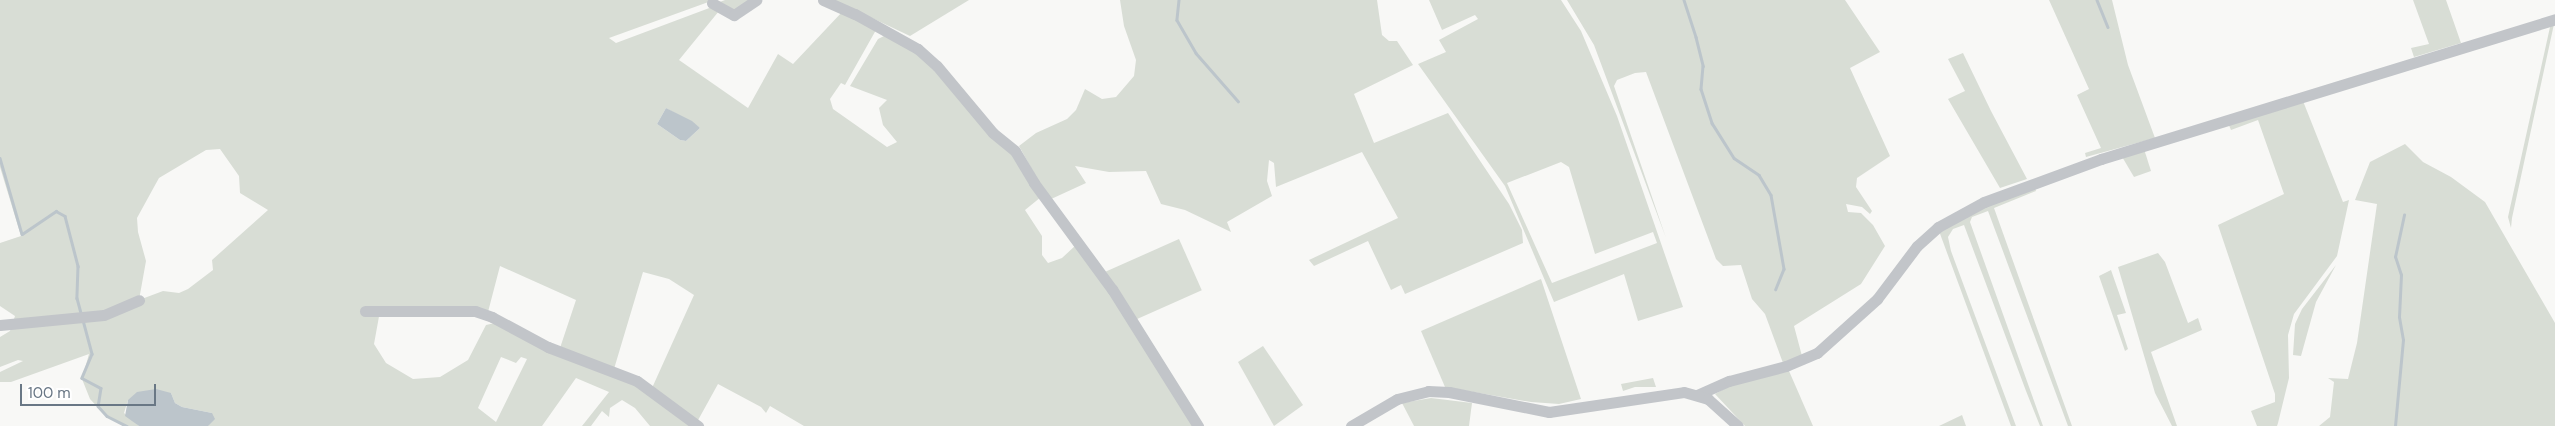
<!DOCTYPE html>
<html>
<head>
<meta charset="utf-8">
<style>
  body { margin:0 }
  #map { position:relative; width:2555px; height:426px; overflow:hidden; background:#f8f8f6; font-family:"DM Sans",sans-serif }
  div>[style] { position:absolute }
  .green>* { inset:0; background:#d8ddd5; transform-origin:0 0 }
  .water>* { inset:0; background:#bcc5cb }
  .stream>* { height:2.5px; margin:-1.25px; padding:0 1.25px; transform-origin:1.25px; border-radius:1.25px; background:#bcc5cb }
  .minor>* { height:11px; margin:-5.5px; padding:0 5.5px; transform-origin:5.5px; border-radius:5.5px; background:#c2c5c9 }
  span { translate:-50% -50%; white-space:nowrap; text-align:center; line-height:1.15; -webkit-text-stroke:5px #fff; paint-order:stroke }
  .scale { position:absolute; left:20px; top:384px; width:136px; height:22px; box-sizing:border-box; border:2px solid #697785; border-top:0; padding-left:6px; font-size:15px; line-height:18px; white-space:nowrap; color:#697785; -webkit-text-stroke:4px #fff; paint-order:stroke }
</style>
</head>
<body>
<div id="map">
  <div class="green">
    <div style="clip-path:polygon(evenodd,0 0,714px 0,609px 38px,616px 43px,712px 7px,719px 11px,679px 60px,748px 108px,778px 54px,793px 64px,843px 11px,876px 30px,845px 85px,841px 83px,830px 99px,833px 109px,887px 147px,897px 142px,883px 125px,879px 108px,887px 100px,850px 86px,878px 39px,884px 36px,898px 40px,925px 61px,1015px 154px,1041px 197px,1025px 210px,1042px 236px,1042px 255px,1048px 263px,1062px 258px,1076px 245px,1107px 286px,1195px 426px,804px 426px,770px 406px,766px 413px,761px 407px,718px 384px,697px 422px,652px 388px,694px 295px,669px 279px,643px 272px,614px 369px,560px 348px,576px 300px,500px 266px,488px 312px,380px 311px,374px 344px,386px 363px,413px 379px,440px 377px,468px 360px,486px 325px,495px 323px,637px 384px,695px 426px,650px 426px,635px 408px,622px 400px,610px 408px,609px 417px,602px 411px,591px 426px,582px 426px,609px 392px,576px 378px,542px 426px,208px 426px,212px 413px,182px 407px,175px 403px,171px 393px,128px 400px,124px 413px,139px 426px,123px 426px,103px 413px,90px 399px,82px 379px,89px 354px,11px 382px,0 382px,0 372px,23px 361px,18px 360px,0 367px,0 337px,10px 331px,15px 316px,0 306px,0 243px,21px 236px,0 167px,0 0,666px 108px,678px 115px,700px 128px,686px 141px,680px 140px,657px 124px,666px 108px,0 0,220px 149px,239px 176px,240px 193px,268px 210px,212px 260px,213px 270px,188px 289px,179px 293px,163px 291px,139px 300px,146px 261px,138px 232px,137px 218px,154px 187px,159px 178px,206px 150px,220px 149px,0 0,501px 357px,516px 363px,521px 357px,527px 359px,496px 422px,478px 408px,501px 357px)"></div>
    <div style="clip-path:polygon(725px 0,751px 0,733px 12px,717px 3px)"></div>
    <div style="clip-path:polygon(834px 0,969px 0,910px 36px)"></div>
    <div style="clip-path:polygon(1120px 0,1377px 0,1382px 35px,1389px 41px,1397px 41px,1413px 65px,1354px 94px,1374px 143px,1448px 113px,1509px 204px,1522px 230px,1523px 243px,1405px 294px,1401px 285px,1391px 290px,1368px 241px,1314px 266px,1309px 260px,1398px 218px,1362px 152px,1276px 187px,1274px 163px,1269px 160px,1267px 181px,1272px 196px,1227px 222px,1231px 232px,1185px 210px,1161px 204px,1146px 171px,1109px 172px,1075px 166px,1086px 183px,1049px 200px,1019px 146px,1036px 133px,1067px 119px,1076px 110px,1085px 89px,1102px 99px,1116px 97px,1134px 76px,1136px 60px,1124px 26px)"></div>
    <div style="clip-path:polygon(evenodd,1429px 0,1561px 0,1581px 31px,1617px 116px,1683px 307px,1638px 321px,1624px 274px,1554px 302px,1505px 186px,1418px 64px,1446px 52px,1439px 40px,1478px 19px,1475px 15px,1442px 30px,1429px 0,1561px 162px,1569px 167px,1595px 254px,1653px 232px,1657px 243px,1552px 283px,1507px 183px,1561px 162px)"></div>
    <div style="clip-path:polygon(1567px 0,1845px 0,1880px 52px,1850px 68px,1890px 156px,1857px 178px,1856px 187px,1872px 211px,1870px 214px,1862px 207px,1846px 204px,1848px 212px,1861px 213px,1873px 225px,1885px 246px,1861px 284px,1794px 326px,1802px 356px,1783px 363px,1765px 314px,1752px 299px,1741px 265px,1723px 266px,1716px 259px,1646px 72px,1635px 73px,1617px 80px,1614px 86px,1666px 238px,1594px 45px)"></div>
    <div style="clip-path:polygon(2049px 0,2112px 0,2128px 65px,2155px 138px,2086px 157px,2085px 153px,2101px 148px,2077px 95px,2089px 89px)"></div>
    <div style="clip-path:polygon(2413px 0,2446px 0,2461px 43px,2414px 57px,2411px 48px,2429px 44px)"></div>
    <div style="clip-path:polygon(2554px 24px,2512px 218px,2511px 228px,2508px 217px,2550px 27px)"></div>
    <div style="clip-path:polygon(1963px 53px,1991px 111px,2027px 179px,2000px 188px,1948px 99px,1965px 91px,1948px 59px)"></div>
    <div style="clip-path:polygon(2303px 101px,2343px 202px,2349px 200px,2337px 256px,2294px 314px,2288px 335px,2289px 378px,2278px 423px,2277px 426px,2257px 426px,2251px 411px,2275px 402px,2275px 394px,2218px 225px,2284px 194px,2258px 120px,2231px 130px,2228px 123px)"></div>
    <div style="clip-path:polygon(2405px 144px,2423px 162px,2451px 177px,2485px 202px,2555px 323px,2555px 426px,2319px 426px,2330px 417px,2334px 382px,2328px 378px,2348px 379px,2357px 343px,2377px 204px,2355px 200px,2370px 162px)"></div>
    <div style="clip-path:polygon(2144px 149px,2151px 171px,2134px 177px,2121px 155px)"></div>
    <div style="clip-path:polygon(2034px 185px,2036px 191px,1994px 208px,2072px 426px,2068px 426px,1988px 211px,1972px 217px,1970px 222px,2043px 426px,2040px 426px,2026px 391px,1964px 225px,1953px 229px,1948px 237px,1951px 251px,2016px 426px,2011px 426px,1939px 231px,1952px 222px)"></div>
    <div style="left:1179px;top:239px;width:56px;height:80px;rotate:66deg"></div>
    <div style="clip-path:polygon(2158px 253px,2165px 262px,2188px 323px,2198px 318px,2202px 330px,2151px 352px,2177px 426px,2172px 426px,2155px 393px,2118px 267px)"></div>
    <div style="clip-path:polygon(2336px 265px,2316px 302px,2301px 356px,2293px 355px,2295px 324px,2302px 309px)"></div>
    <div style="clip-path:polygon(2111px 270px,2126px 313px,2117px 315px,2128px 349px,2125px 351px,2099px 276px)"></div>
    <div style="clip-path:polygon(1541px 279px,1581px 399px,1559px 404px,1531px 402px,1445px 387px,1421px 331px)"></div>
    <div style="clip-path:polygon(1263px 346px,1303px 405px,1274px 426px,1238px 362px)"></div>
    <div style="clip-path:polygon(1789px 371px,1813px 426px,1745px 426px,1715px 394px,1737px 382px)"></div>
    <div style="clip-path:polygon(1653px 378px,1656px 387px,1635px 387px,1623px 391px,1621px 384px)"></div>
    <div style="clip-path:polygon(1431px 398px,1472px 403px,1469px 426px,1414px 426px,1402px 403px)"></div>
    <div style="clip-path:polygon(1962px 415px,1966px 426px,1939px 426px)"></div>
  </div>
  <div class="water">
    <div style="clip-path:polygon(666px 108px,692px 121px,700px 128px,686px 141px,680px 140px,657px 124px)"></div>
    <div style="clip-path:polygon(156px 389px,171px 393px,175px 403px,182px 407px,212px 413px,215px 419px,208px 426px,139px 426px,125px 416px,128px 400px,137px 392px)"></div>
  </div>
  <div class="stream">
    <div style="left:1179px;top:0;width:20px;rotate:96deg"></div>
    <div style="left:1177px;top:20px;width:38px;rotate:60deg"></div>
    <div style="left:1196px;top:53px;width:64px;rotate:48.8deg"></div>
    <div style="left:1684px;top:0;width:39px;rotate:72deg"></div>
    <div style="left:1696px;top:37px;width:30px;rotate:76deg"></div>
    <div style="left:1703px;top:66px;width:23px;rotate:95deg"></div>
    <div style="left:1701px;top:89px;width:36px;rotate:72deg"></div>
    <div style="left:1712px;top:123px;width:41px;rotate:57.8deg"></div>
    <div style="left:1734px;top:158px;width:30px;rotate:34deg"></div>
    <div style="left:1759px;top:175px;width:23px;rotate:59deg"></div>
    <div style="left:1771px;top:195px;width:75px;rotate:80deg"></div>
    <div style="left:1784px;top:269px;width:22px;rotate:112deg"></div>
    <div style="left:2097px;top:0;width:29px;rotate:68deg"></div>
    <div style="left:0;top:158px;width:79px;rotate:73.9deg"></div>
    <div style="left:22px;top:234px;width:41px;rotate:-34.1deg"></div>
    <div style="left:56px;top:211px;width:10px;rotate:29deg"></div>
    <div style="left:65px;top:216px;width:52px;rotate:75.4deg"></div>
    <div style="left:78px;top:266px;width:32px;rotate:92deg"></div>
    <div style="left:77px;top:298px;width:16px;rotate:75deg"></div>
    <div style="left:83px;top:320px;width:35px;rotate:75deg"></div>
    <div style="left:92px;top:354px;width:26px;rotate:113deg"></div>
    <div style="left:82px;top:378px;width:21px;rotate:28deg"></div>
    <div style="left:101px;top:388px;width:18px;rotate:99deg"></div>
    <div style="left:98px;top:406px;width:13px;rotate:48deg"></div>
    <div style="left:107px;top:416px;width:22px;rotate:27deg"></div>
    <div style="left:2395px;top:426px;width:86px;rotate:-84.7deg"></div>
    <div style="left:2403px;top:340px;width:23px;rotate:-100deg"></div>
    <div style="left:2399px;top:317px;width:42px;rotate:-87.3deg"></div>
    <div style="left:2401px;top:275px;width:19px;rotate:-108deg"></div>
    <div style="left:2395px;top:257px;width:43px;rotate:-77.9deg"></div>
  </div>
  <div class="minor">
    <div style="left:823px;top:0;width:35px;rotate:24deg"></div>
    <div style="left:855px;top:14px;width:72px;rotate:29.1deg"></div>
    <div style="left:918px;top:49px;width:25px;rotate:42deg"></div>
    <div style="left:937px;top:66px;width:87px;rotate:50.1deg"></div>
    <div style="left:993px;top:133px;width:28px;rotate:39deg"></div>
    <div style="left:1015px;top:151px;width:37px;rotate:59deg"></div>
    <div style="left:1034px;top:183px;width:132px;rotate:53.7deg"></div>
    <div style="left:1112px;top:289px;width:162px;rotate:57.9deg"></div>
    <div style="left:712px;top:3px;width:25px;rotate:29deg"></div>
    <div style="left:734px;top:15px;width:27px;rotate:-34deg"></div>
    <div style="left:365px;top:311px;width:110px"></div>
    <div style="left:475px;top:311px;width:18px;rotate:19deg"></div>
    <div style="left:492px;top:317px;width:64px;rotate:28.2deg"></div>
    <div style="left:548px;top:347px;width:95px;rotate:20.9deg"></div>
    <div style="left:637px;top:381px;width:76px;rotate:36.4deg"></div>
    <div style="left:0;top:325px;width:104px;rotate:-5.5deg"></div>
    <div style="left:104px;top:315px;width:38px;rotate:-23deg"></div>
    <div style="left:1697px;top:395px;width:35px;rotate:-24deg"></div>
    <div style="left:1729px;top:381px;width:59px;rotate:-14.7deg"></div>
    <div style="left:1786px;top:366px;width:34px;rotate:-23deg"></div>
    <div style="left:1817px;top:353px;width:81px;rotate:-42deg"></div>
    <div style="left:1877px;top:299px;width:66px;rotate:-53deg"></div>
    <div style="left:1917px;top:246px;width:28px;rotate:-42deg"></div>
    <div style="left:1938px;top:227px;width:52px;rotate:-28.5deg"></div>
    <div style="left:1984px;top:202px;width:125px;rotate:-20.2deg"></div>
    <div style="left:2101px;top:159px;width:475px;rotate:-17.1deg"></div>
    <div style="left:1351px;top:426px;width:53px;rotate:-30.4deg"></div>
    <div style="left:1397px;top:399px;width:32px;rotate:-14deg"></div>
    <div style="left:1428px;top:391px;width:21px;rotate:3deg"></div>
    <div style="left:1449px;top:392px;width:102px;rotate:11.3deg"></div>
    <div style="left:1549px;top:412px;width:136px;rotate:-8.4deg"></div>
    <div style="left:1684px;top:392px;width:25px;rotate:16deg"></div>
    <div style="left:1708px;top:399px;width:40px;rotate:42deg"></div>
  </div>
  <div class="scale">100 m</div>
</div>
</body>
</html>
